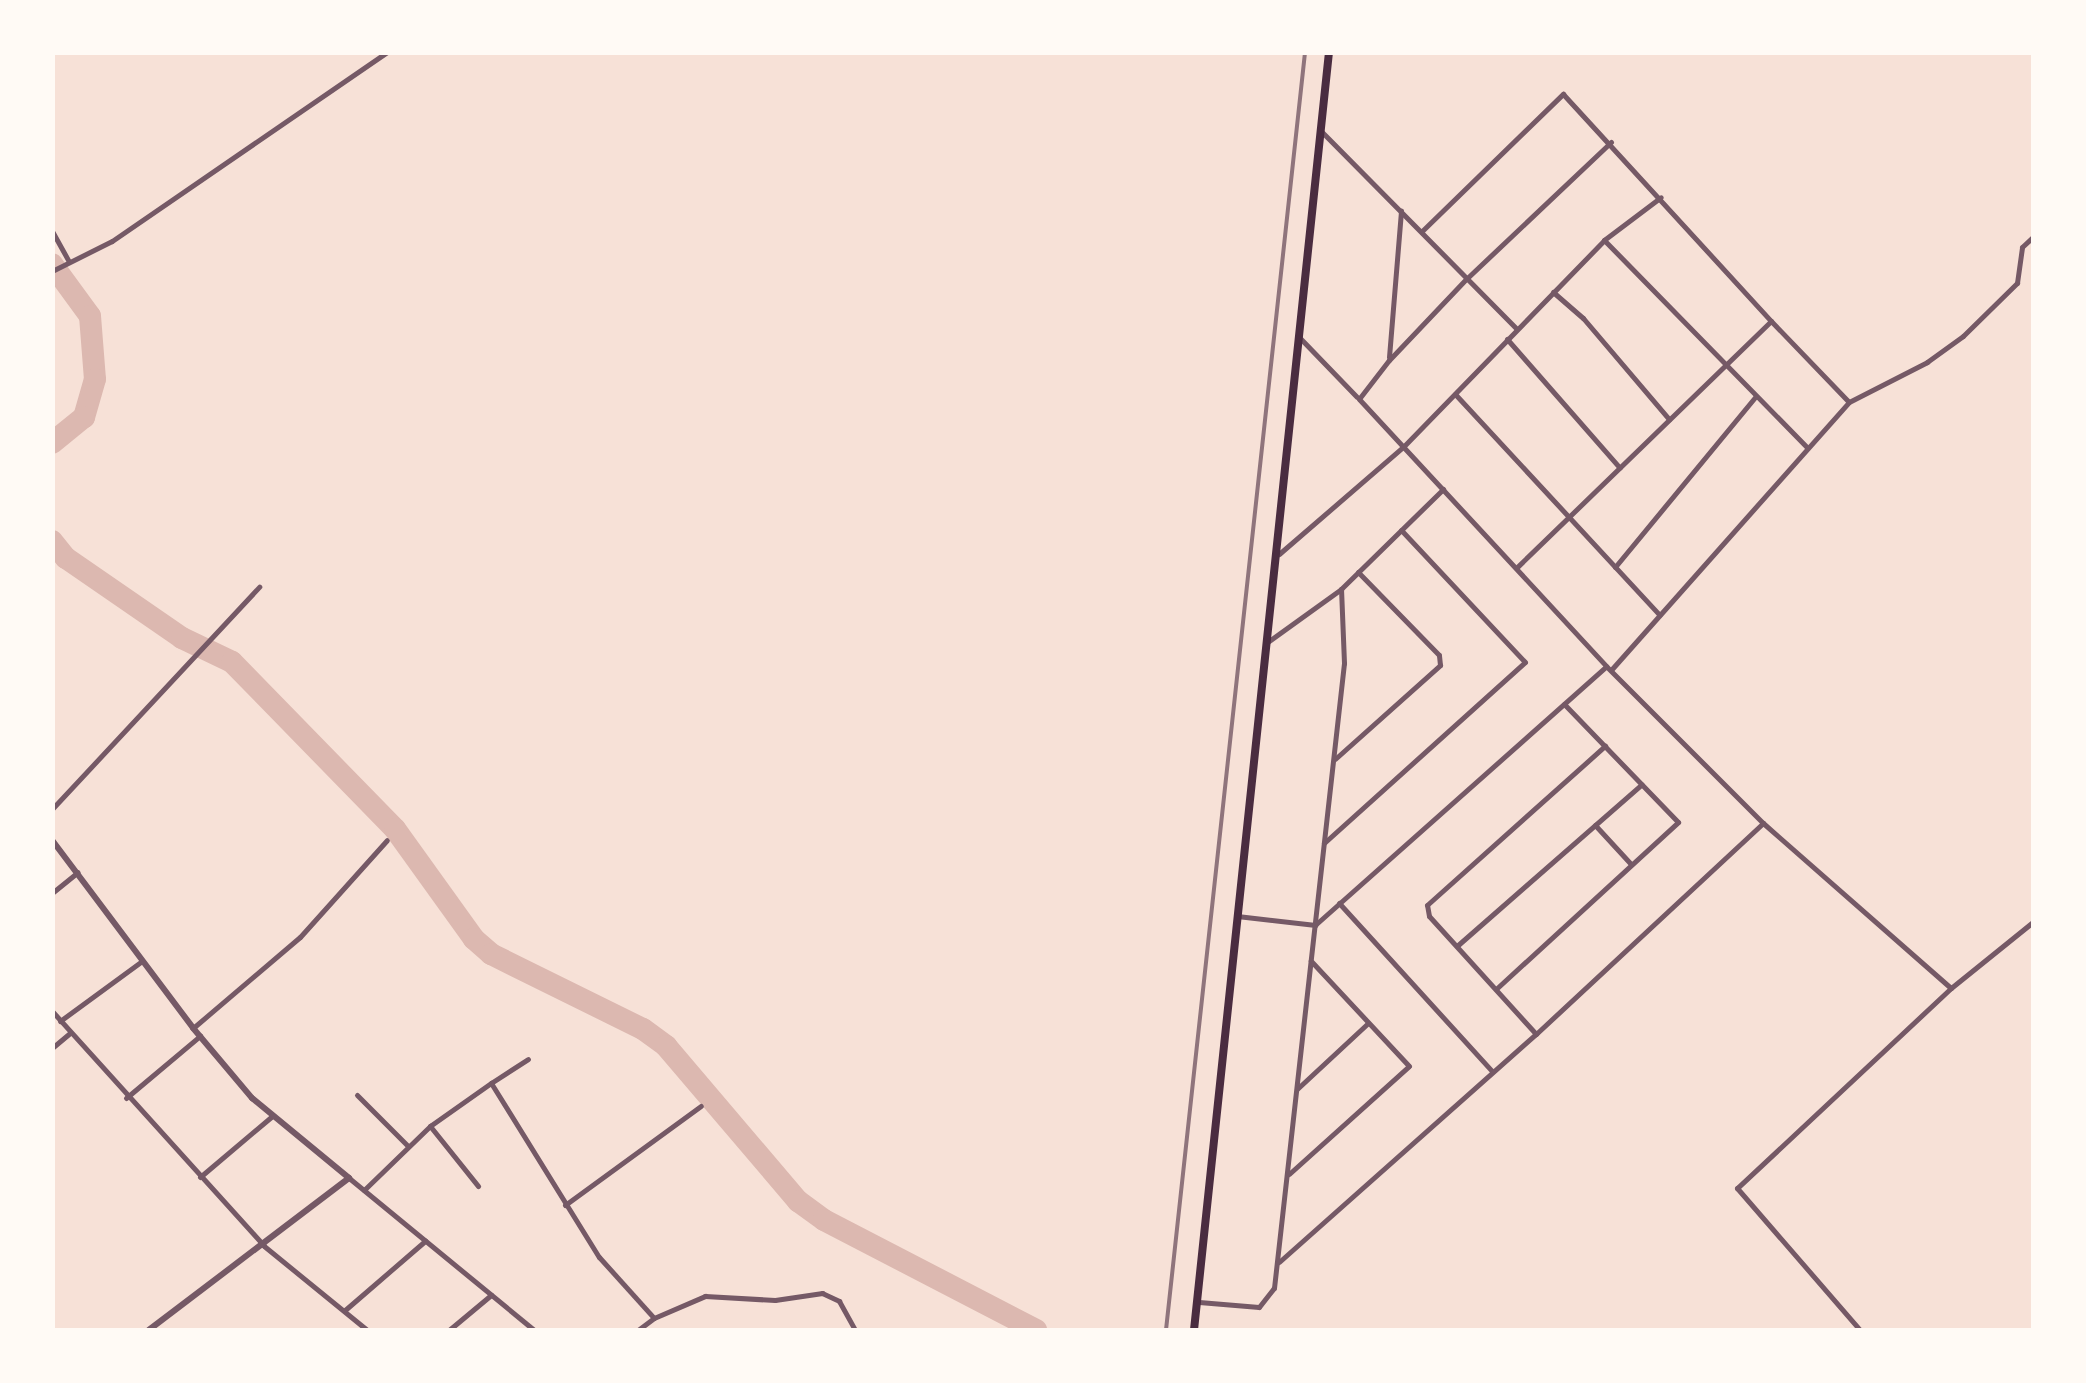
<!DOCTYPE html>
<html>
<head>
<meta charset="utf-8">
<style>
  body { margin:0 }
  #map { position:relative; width:2086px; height:1383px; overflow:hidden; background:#f7e1d7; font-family:"DejaVu Sans",sans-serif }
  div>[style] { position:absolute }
  .river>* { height:22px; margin:-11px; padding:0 11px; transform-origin:11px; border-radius:11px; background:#dcb8b0 }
  .minor>* { height:5px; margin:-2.5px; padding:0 2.5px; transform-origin:2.5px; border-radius:2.5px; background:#755966 }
  .tertiary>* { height:6px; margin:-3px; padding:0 3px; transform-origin:3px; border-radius:3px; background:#755966 }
  .secondary>* { height:8px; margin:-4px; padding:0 4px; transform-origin:4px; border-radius:4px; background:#4a2c40 }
  .rail>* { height:4px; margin:-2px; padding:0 2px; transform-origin:2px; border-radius:2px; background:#8f747c }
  span { translate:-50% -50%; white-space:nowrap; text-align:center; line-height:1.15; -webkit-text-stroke:8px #fffaf5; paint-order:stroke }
  .frame { position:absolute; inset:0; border:55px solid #fffaf5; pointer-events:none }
</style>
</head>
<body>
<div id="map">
  <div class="river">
    <div style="left:52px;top:264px;width:64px;rotate:53.8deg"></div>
    <div style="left:90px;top:316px;width:63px;rotate:85.5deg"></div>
    <div style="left:95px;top:379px;width:40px;rotate:106deg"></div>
    <div style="left:84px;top:417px;width:41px;rotate:140.9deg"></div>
    <div style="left:52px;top:541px;width:22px;rotate:51deg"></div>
    <div style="left:66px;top:558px;width:141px;rotate:34.6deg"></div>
    <div style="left:182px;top:638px;width:55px;rotate:25.6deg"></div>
    <div style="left:232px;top:662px;width:233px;rotate:45.7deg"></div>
    <div style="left:395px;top:829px;width:135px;rotate:54.3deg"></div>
    <div style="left:474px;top:939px;width:23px;rotate:41deg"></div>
    <div style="left:491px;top:954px;width:169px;rotate:26.3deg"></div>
    <div style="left:643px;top:1029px;width:29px;rotate:36deg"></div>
    <div style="left:666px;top:1046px;width:204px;rotate:49.6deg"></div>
    <div style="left:798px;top:1201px;width:32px;rotate:36deg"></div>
    <div style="left:824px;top:1220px;width:239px;rotate:27.4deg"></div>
  </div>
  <div class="minor">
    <div style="left:1321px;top:131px;width:277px;rotate:45.3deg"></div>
    <div style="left:1611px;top:142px;width:199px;rotate:136.6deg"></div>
    <div style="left:1466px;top:279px;width:112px;rotate:133.5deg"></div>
    <div style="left:1389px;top:360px;width:49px;rotate:127.6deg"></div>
    <div style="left:1359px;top:399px;width:364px;rotate:47.2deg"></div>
    <div style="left:1606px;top:666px;width:222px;rotate:45deg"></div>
    <div style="left:1763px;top:823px;width:250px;rotate:41.3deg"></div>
    <div style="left:1951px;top:988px;width:293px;rotate:136.9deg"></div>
    <div style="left:1737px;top:1188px;width:188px;rotate:49.1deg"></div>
    <div style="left:52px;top:231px;width:35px;rotate:61deg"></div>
    <div style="left:1422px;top:231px;width:197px;rotate:-44.2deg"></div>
    <div style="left:1563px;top:94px;width:308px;rotate:47.5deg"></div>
    <div style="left:1771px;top:321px;width:354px;rotate:135.9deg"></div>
    <div style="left:1604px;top:240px;width:289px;rotate:45.6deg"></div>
    <div style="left:52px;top:271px;width:67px;rotate:-26.6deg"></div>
    <div style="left:112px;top:241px;width:334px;rotate:-34.5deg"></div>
    <div style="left:1553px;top:292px;width:40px;rotate:41deg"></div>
    <div style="left:1583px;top:318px;width:133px;rotate:49.6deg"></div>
    <div style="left:1771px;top:321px;width:112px;rotate:46.1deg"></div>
    <div style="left:1299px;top:337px;width:83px;rotate:46deg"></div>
    <div style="left:1507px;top:339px;width:171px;rotate:48.8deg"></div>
    <div style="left:1389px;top:357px;width:147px;rotate:-85.3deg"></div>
    <div style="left:1455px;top:394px;width:301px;rotate:47.2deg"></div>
    <div style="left:1279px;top:554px;width:165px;rotate:-40.8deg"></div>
    <div style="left:1404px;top:446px;width:287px;rotate:-45.8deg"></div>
    <div style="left:1604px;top:240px;width:71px;rotate:-37deg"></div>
    <div style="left:1615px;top:567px;width:220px;rotate:-50.5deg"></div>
    <div style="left:1269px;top:641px;width:89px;rotate:-35.8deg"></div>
    <div style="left:1341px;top:589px;width:143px;rotate:-44.4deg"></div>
    <div style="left:1611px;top:670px;width:358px;rotate:-48.4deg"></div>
    <div style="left:1849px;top:402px;width:88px;rotate:-27.1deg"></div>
    <div style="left:1927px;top:362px;width:44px;rotate:-35.8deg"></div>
    <div style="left:1963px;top:336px;width:76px;rotate:-44.5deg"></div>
    <div style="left:2017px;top:283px;width:36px;rotate:-82deg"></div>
    <div style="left:2022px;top:247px;width:16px;rotate:-43deg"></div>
    <div style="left:1335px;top:759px;width:141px;rotate:-41.8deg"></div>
    <div style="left:1440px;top:665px;width:10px;rotate:-96deg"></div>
    <div style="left:1439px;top:655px;width:116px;rotate:-134.3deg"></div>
    <div style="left:52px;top:809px;width:304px;rotate:-47deg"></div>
    <div style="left:1595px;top:825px;width:52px;rotate:47.4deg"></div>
    <div style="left:1324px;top:843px;width:270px;rotate:-42deg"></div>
    <div style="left:1525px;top:662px;width:181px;rotate:-133.2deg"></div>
    <div style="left:52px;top:893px;width:33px;rotate:-39deg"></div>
    <div style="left:1339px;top:903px;width:227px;rotate:47.7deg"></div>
    <div style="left:1237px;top:916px;width:79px;rotate:6.6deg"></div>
    <div style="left:1315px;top:925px;width:389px;rotate:-41.6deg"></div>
    <div style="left:1458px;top:945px;width:244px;rotate:-41.2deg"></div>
    <div style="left:1951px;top:988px;width:107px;rotate:-38.9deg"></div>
    <div style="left:1496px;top:989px;width:247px;rotate:-42.5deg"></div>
    <div style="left:1678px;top:822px;width:164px;rotate:-134deg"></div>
    <div style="left:52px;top:1011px;width:316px;rotate:47.9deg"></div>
    <div style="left:264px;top:1246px;width:133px;rotate:39.2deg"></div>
    <div style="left:60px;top:1021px;width:102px;rotate:-36.2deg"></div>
    <div style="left:193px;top:1028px;width:140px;rotate:-40.4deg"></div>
    <div style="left:300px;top:937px;width:130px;rotate:-48.1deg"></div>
    <div style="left:1536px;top:1034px;width:159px;rotate:-132.2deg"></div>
    <div style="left:1429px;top:916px;width:11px;rotate:-100deg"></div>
    <div style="left:1427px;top:905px;width:239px;rotate:-41.8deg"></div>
    <div style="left:52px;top:1048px;width:23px;rotate:-40deg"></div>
    <div style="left:491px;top:1083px;width:44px;rotate:-33deg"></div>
    <div style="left:1297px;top:1089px;width:97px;rotate:-42.9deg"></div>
    <div style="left:357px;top:1095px;width:72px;rotate:45deg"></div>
    <div style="left:126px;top:1098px;width:97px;rotate:-40deg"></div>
    <div style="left:430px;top:1126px;width:77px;rotate:51.3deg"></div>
    <div style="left:1289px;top:1174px;width:161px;rotate:-42deg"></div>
    <div style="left:1409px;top:1066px;width:144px;rotate:-133deg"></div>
    <div style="left:200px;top:1177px;width:93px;rotate:-40.2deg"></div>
    <div style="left:349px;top:1178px;width:239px;rotate:39.4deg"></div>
    <div style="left:364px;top:1190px;width:92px;rotate:-44.1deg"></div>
    <div style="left:430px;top:1126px;width:75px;rotate:-35.2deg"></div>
    <div style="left:491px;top:1083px;width:205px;rotate:58.2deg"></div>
    <div style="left:599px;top:1257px;width:82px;rotate:48deg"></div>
    <div style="left:565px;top:1205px;width:168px;rotate:-36.1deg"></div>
    <div style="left:1279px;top:1262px;width:344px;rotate:-41.6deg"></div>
    <div style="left:1536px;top:1034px;width:310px;rotate:-42.9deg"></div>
    <div style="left:1199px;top:1302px;width:60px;rotate:4.8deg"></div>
    <div style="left:1259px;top:1307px;width:24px;rotate:-52deg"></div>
    <div style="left:1274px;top:1288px;width:629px;rotate:-83.61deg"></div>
    <div style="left:1344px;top:663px;width:74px;rotate:-92.3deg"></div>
    <div style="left:345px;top:1310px;width:106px;rotate:-40.8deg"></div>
    <div style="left:449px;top:1330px;width:55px;rotate:-39.8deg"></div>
    <div style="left:638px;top:1330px;width:20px;rotate:-37deg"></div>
    <div style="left:654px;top:1318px;width:56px;rotate:-23.3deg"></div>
    <div style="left:705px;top:1296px;width:70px;rotate:3.3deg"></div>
    <div style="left:775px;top:1300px;width:48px;rotate:-8.5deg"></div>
    <div style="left:822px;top:1293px;width:19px;rotate:25deg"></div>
    <div style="left:839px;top:1301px;width:33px;rotate:61deg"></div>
  </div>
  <div class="tertiary">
    <div style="left:52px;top:840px;width:235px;rotate:53.1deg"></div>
    <div style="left:193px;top:1028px;width:92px;rotate:49.9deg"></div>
    <div style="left:252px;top:1098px;width:126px;rotate:39.5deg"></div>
    <div style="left:349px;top:1178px;width:251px;rotate:142.8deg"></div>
  </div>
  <div class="secondary">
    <div style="left:1194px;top:1330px;width:1285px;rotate:-83.97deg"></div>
  </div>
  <div class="rail">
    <div style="left:1166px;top:1330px;width:1286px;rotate:-83.79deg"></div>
  </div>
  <div class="frame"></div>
</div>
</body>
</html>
